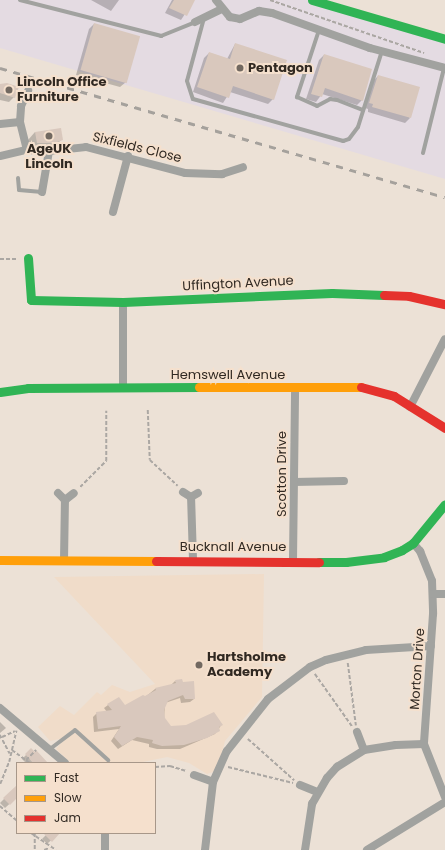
<!DOCTYPE html>
<html>
<head>
<meta charset="utf-8">
<style>
  body { margin:0 }
  #map { position:relative; width:445px; height:850px; overflow:hidden; background:#ece1d6; font-family:Poppins,sans-serif }
  div>[style] { position:absolute }
  .commercial>* { inset:0; background:#e4dbe2 }
  .built>* { inset:0; background:#f0dcc9 }
  .shadow>* { inset:0; background:#0003 }
  .building>* { inset:0; background:#d9c8bd; transform-origin:0 0 }
  .path>* { height:1.5px; margin-top:-0.75px; transform-origin:0; background:repeating-linear-gradient(90deg,#aba7a3 0 4px,transparent 0 6px) }
  .lane>* { height:4px; margin:-2px; padding:0 2px; transform-origin:2px; border-radius:2px; background:#a1a29f }
  .street>* { height:8px; margin:-4px; padding:0 4px; transform-origin:4px; border-radius:4px; background:#a1a29f }
  .fast>* { height:9px; margin:-4.5px; padding:0 4.5px; transform-origin:4.5px; border-radius:4.5px; background:#30b455 }
  .slow>* { height:9px; margin:-4.5px; padding:0 4.5px; transform-origin:4.5px; border-radius:4.5px; background:#ff9f0a }
  .jam>* { height:9px; margin:-4.5px; padding:0 4.5px; transform-origin:4.5px; border-radius:4.5px; background:#e5322d }
  .rail>* { height:2.5px; margin-top:-1.25px; transform-origin:0; background:repeating-linear-gradient(90deg,#a5a19c 0 7px,transparent 0 14px) }
  .dots>* { width:11px; height:11px; translate:-50% -50%; box-sizing:border-box; border:2px solid #f5e0cd; border-radius:50% }
  span { translate:-50% -50%; white-space:nowrap; text-align:center; line-height:1.15; -webkit-text-stroke:4px #f5e0cd; paint-order:stroke }
  .poi-label { font-size:13px; color:#312922; font-weight:700 }
  .left { translate:0 -50%; text-align:left }
  .street-label { font-size:13px; color:#312922 }
  .legend { position:absolute; left:16px; top:762px; width:140px; height:72px; box-sizing:border-box; background:#f5e0cd; border:1px solid #a79789; margin:0; padding:5px 7px; list-style:none; font-size:12px; color:#312922 }
  .legend li { display:flex; align-items:center; gap:8px; height:20px }
  .legend b { width:20px; border:1px solid #a79789 }
</style>
</head>
<body>
<div id="map">
  <div class="commercial">
    <div style="clip-path:polygon(0 0,312px 0,445px 39px,445px 179px,0 48px)"></div>
  </div>
  <div class="built">
    <div style="clip-path:polygon(264px 574px,262px 697px,225px 741px,219px 764px,213px 772px,207px 774px,189px 763px,167px 757px,138px 763px,71px 763px,56px 749px,62px 742px,59px 739px,50px 741px,38px 727px,60px 706px,74px 715px,97px 692px,101px 695px,112px 685px,130px 692px,155px 684px,54px 577px)"></div>
  </div>
  <div class="shadow">
    <div style="clip-path:polygon(91px 0,119px 0,111px 11px)"></div>
    <div style="clip-path:polygon(172px 0,194px 0,181px 20px,165px 13px)"></div>
    <div style="clip-path:polygon(94px 24px,126px 82px,120px 87px,76px 75px,89px 29px)"></div>
    <div style="clip-path:polygon(235px 44px,273px 99px,268px 104px,230px 92px,223px 103px,193px 92px,204px 58px,209px 53px,227px 59px)"></div>
    <div style="clip-path:polygon(324px 55px,362px 100px,357px 105px,322px 94px,316px 102px,306px 99px,319px 60px)"></div>
    <div style="clip-path:polygon(378px 76px,410px 118px,405px 123px,368px 112px,368px 109px,365px 108px,373px 81px)"></div>
    <div style="clip-path:polygon(0 85px,14px 97px,9px 102px,0 100px)"></div>
    <div style="clip-path:polygon(35px 132px,62px 139px,54px 147px,29px 151px,28px 140px)"></div>
    <div style="clip-path:polygon(175px 681px,194px 699px,190px 702px,181px 703px,180px 698px,165px 703px,164px 719px,171px 727px,222px 724px,215px 734px,180px 749px,157px 749px,149px 747px,149px 744px,132px 740px,118px 749px,111px 741px,119px 729px,94px 732px,93px 717px,97px 713px,107px 712px,104px 708px,108px 705px,125px 706px,144px 698px,155px 689px,171px 685px)"></div>
    <div style="clip-path:polygon(0 722px,6px 728px,0 733px)"></div>
    <div style="clip-path:polygon(31px 750px,34px 754px,47px 763px,26px 763px,22px 759px)"></div>
    <div style="clip-path:polygon(17px 786px,17px 797px,5px 808px,0 803px)"></div>
    <div style="clip-path:polygon(48px 833px,59px 833px,47px 844px,42px 839px)"></div>
  </div>
  <div class="building">
    <div style="clip-path:polygon(174px 0,195px 0,187px 16px,169px 8px)"></div>
    <div style="left:94px;top:23px;width:48px;height:49px;rotate:16deg"></div>
    <div style="clip-path:polygon(235px 43px,287px 60px,274px 100px,233px 86px,229px 98px,197px 87px,209px 52px,230px 59px)"></div>
    <div style="clip-path:polygon(324px 54px,372px 69px,363px 101px,325px 88px,322px 97px,311px 94px)"></div>
    <div style="clip-path:polygon(378px 75px,420px 87px,411px 118px,372px 107px,373px 104px,369px 103px)"></div>
    <div style="clip-path:polygon(7px 83px,19px 87px,15px 98px,0 93px,0 84px)"></div>
    <div style="clip-path:polygon(61px 128px,63px 140px,54px 143px,37px 143px,35px 132px)"></div>
    <div style="clip-path:polygon(182px 679px,183px 682px,194px 681px,195px 699px,185px 699px,183px 695px,168px 701px,164px 710px,165px 718px,171px 726px,186px 725px,214px 712px,223px 725px,219px 727px,220px 731px,207px 738px,184px 745px,162px 746px,152px 743px,153px 740px,137px 737px,122px 746px,114px 737px,121px 726px,98px 729px,96px 712px,112px 710px,107px 704px,119px 697px,125px 705px,143px 695px,145px 696px,156px 690px,155px 688px,176px 683px,175px 680px)"></div>
    <div style="clip-path:polygon(31px 748px,35px 752px,36px 750px,48px 763px,33px 763px,25px 754px)"></div>
    <div style="clip-path:polygon(17px 785px,17px 798px,10px 805px,3px 798px)"></div>
    <div style="clip-path:polygon(43px 833px,60px 833px,52px 842px)"></div>
  </div>
  <div class="path">
    <div style="left:270px;top:0;width:163px;rotate:19deg"></div>
    <div style="left:0;top:259px;width:18px"></div>
    <div style="left:148px;top:410px;width:50px;rotate:87.7deg"></div>
    <div style="left:150px;top:460px;width:38px;rotate:43deg"></div>
    <div style="left:80px;top:487px;width:37px;rotate:-45deg"></div>
    <div style="left:106px;top:461px;width:50px;rotate:-90deg"></div>
    <div style="left:348px;top:663px;width:63px;rotate:82.6deg"></div>
    <div style="left:315px;top:674px;width:64px;rotate:54.6deg"></div>
    <div style="left:0;top:735px;width:21px;rotate:62deg"></div>
    <div style="left:2px;top:737px;width:14px;rotate:-25deg"></div>
    <div style="left:248px;top:739px;width:62px;rotate:41.7deg"></div>
    <div style="left:12px;top:750px;width:22px;rotate:36deg"></div>
    <div style="left:26px;top:760px;width:14px;rotate:-45deg"></div>
    <div style="left:155px;top:767px;width:15px;rotate:-4deg"></div>
    <div style="left:170px;top:766px;width:17px;rotate:17deg"></div>
    <div style="left:228px;top:767px;width:67px;rotate:13.8deg"></div>
    <div style="left:0;top:784px;width:24px;rotate:-68deg"></div>
    <div style="left:9px;top:762px;width:32px;rotate:-77deg"></div>
    <div style="left:0;top:806px;width:23px;rotate:41deg"></div>
    <div style="left:31px;top:833px;width:30px;rotate:34deg"></div>
    <div style="left:35px;top:833px;width:17px;rotate:90deg"></div>
    <div style="left:44px;top:850px;width:5px;rotate:-22deg"></div>
  </div>
  <div class="lane">
    <div style="left:20px;top:0;width:146px;rotate:14.3deg"></div>
    <div style="left:161px;top:36px;width:37px;rotate:-22deg"></div>
    <div style="left:204px;top:18px;width:65px;rotate:105.1deg"></div>
    <div style="left:187px;top:81px;width:19px;rotate:72deg"></div>
    <div style="left:193px;top:99px;width:156px;rotate:15.6deg"></div>
    <div style="left:343px;top:141px;width:6px;rotate:-18deg"></div>
    <div style="left:349px;top:139px;width:15px;rotate:-53deg"></div>
    <div style="left:358px;top:127px;width:80px;rotate:-72.5deg"></div>
    <div style="left:319px;top:30px;width:71px;rotate:108.2deg"></div>
    <div style="left:297px;top:97px;width:22px;rotate:24deg"></div>
    <div style="left:317px;top:106px;width:15px;rotate:-28deg"></div>
    <div style="left:330px;top:99px;width:7px;rotate:8deg"></div>
    <div style="left:337px;top:100px;width:28px;rotate:21deg"></div>
    <div style="left:423px;top:153px;width:88px;rotate:-76.1deg"></div>
    <div style="left:18px;top:178px;width:12px;rotate:85deg"></div>
    <div style="left:19px;top:190px;width:23px;rotate:5deg"></div>
    <div style="left:50px;top:749px;width:31px;rotate:-37deg"></div>
    <div style="left:75px;top:730px;width:45px;rotate:42.3deg"></div>
  </div>
  <div class="street">
    <div style="left:216px;top:0;width:22px;rotate:51deg"></div>
    <div style="left:230px;top:17px;width:10px;rotate:11deg"></div>
    <div style="left:240px;top:19px;width:21px;rotate:-23deg"></div>
    <div style="left:259px;top:11px;width:13px;rotate:9deg"></div>
    <div style="left:272px;top:13px;width:104px;rotate:19.7deg"></div>
    <div style="left:370px;top:48px;width:78px;rotate:14.9deg"></div>
    <div style="left:195px;top:22px;width:30px;rotate:-26deg"></div>
    <div style="left:0;top:124px;width:20px;rotate:-6deg"></div>
    <div style="left:27px;top:150px;width:29px;rotate:-104deg"></div>
    <div style="left:20px;top:122px;width:16px;rotate:-86deg"></div>
    <div style="left:21px;top:106px;width:17px;rotate:-65deg"></div>
    <div style="left:0;top:156px;width:28px;rotate:-13deg"></div>
    <div style="left:27px;top:150px;width:22px;rotate:3deg"></div>
    <div style="left:49px;top:151px;width:37px;rotate:-6deg"></div>
    <div style="left:86px;top:147px;width:102px;rotate:14.7deg"></div>
    <div style="left:185px;top:173px;width:37px;rotate:2deg"></div>
    <div style="left:222px;top:174px;width:22px;rotate:-18deg"></div>
    <div style="left:42px;top:192px;width:42px;rotate:-80.3deg"></div>
    <div style="left:113px;top:212px;width:58px;rotate:-75deg"></div>
    <div style="left:123px;top:302px;width:86px;rotate:90deg"></div>
    <div style="left:410px;top:407px;width:76px;rotate:-62.8deg"></div>
    <div style="left:294px;top:482px;width:50px;rotate:-1.1deg"></div>
    <div style="left:183px;top:492px;width:9px;rotate:32deg"></div>
    <div style="left:58px;top:493px;width:10px;rotate:45deg"></div>
    <div style="left:65px;top:500px;width:11px;rotate:-38deg"></div>
    <div style="left:413px;top:543px;width:11px;rotate:49deg"></div>
    <div style="left:420px;top:551px;width:32px;rotate:68deg"></div>
    <div style="left:432px;top:581px;width:33px;rotate:88deg"></div>
    <div style="left:433px;top:614px;width:130px;rotate:94deg"></div>
    <div style="left:424px;top:744px;width:57px;rotate:68.4deg"></div>
    <div style="left:193px;top:559px;width:62px;rotate:-91.8deg"></div>
    <div style="left:191px;top:497px;width:8px;rotate:-30deg"></div>
    <div style="left:293px;top:560px;width:172px;rotate:-89.3deg"></div>
    <div style="left:64px;top:561px;width:61px;rotate:-89.1deg"></div>
    <div style="left:433px;top:594px;width:12px"></div>
    <div style="left:0;top:708px;width:85px;rotate:40.2deg"></div>
    <div style="left:357px;top:732px;width:19px;rotate:69deg"></div>
    <div style="left:194px;top:775px;width:20px;rotate:20deg"></div>
    <div style="left:300px;top:785px;width:18px;rotate:22deg"></div>
    <div style="left:105px;top:850px;width:17px;rotate:-90deg"></div>
    <div style="left:205px;top:850px;width:68px;rotate:-83.3deg"></div>
    <div style="left:213px;top:782px;width:34px;rotate:-66deg"></div>
    <div style="left:227px;top:751px;width:66px;rotate:-51.7deg"></div>
    <div style="left:268px;top:699px;width:53px;rotate:-37.3deg"></div>
    <div style="left:310px;top:667px;width:17px;rotate:-24deg"></div>
    <div style="left:326px;top:660px;width:41px;rotate:-14deg"></div>
    <div style="left:366px;top:650px;width:65px;rotate:-3.5deg"></div>
    <div style="left:305px;top:850px;width:47px;rotate:-81.3deg"></div>
    <div style="left:312px;top:804px;width:30px;rotate:-60deg"></div>
    <div style="left:327px;top:778px;width:15px;rotate:-48deg"></div>
    <div style="left:337px;top:767px;width:32px;rotate:-32deg"></div>
    <div style="left:364px;top:750px;width:32px;rotate:-9deg"></div>
    <div style="left:396px;top:745px;width:28px;rotate:-2deg"></div>
    <div style="left:367px;top:850px;width:92px;rotate:-31.6deg"></div>
  </div>
  <div class="fast">
    <div style="left:312px;top:0;width:139px;rotate:16.3deg"></div>
    <div style="left:28px;top:258px;width:42px;rotate:85.9deg"></div>
    <div style="left:31px;top:300px;width:92px;rotate:1.2deg"></div>
    <div style="left:123px;top:302px;width:209px;rotate:-2.5deg"></div>
    <div style="left:332px;top:293px;width:52px;rotate:2.2deg"></div>
    <div style="left:0;top:392px;width:28px;rotate:-8deg"></div>
    <div style="left:28px;top:388px;width:171px;rotate:-0.3deg"></div>
    <div style="left:319px;top:562px;width:27px"></div>
    <div style="left:346px;top:562px;width:38px;rotate:-7deg"></div>
    <div style="left:384px;top:557px;width:19px;rotate:-21deg"></div>
    <div style="left:402px;top:550px;width:13px;rotate:-32deg"></div>
    <div style="left:413px;top:543px;width:50px;rotate:-50.6deg"></div>
  </div>
  <div class="slow">
    <div style="left:199px;top:387px;width:162px"></div>
    <div style="left:0;top:560px;width:156px;rotate:0.4deg"></div>
  </div>
  <div class="jam">
    <div style="left:384px;top:295px;width:25px;rotate:2deg"></div>
    <div style="left:409px;top:296px;width:37px;rotate:13deg"></div>
    <div style="left:361px;top:387px;width:34px;rotate:15deg"></div>
    <div style="left:394px;top:396px;width:60px;rotate:32.1deg"></div>
    <div style="left:156px;top:561px;width:163px;rotate:0.4deg"></div>
  </div>
  <div class="rail">
    <div style="left:0;top:68px;width:463px;rotate:16.2deg"></div>
  </div>
  <div class="dots">
    <div style="left:240px;top:68px;background:#726961"></div>
    <div style="left:9px;top:90px;background:#726961"></div>
    <div style="left:49px;top:136px;background:#726961"></div>
    <div style="left:199px;top:665px;background:#726961"></div>
  </div>
  <div class="poi-label">
    <span class="left" style="left:248px;top:68px">Pentagon</span>
    <span class="left" style="left:17px;top:90px">Lincoln Office<br>Furniture</span>
    <span style="left:49px;top:157px">AgeUK<br>Lincoln</span>
    <span class="left" style="left:207px;top:665px">Hartsholme<br>Academy</span>
  </div>
  <div class="street-label">
    <span style="left:137px;top:148px;rotate:14deg">Sixfields Close</span>
    <span style="left:238px;top:284px;rotate:-3deg">Uffington Avenue</span>
    <span style="left:228px;top:375px">Hemswell Avenue</span>
    <span style="left:282px;top:474px;rotate:-90deg">Scotton Drive</span>
    <span style="left:233px;top:547px">Bucknall Avenue</span>
    <span style="left:418px;top:669px;rotate:-86deg">Morton Drive</span>
  </div>
  <ul class="legend">
  <li><b style="height:5px;background:#30b455"></b>Fast</li>
  <li><b style="height:5px;background:#ff9f0a"></b>Slow</li>
  <li><b style="height:5px;background:#e5322d"></b>Jam</li>
  </ul>
</div>
</body>
</html>
